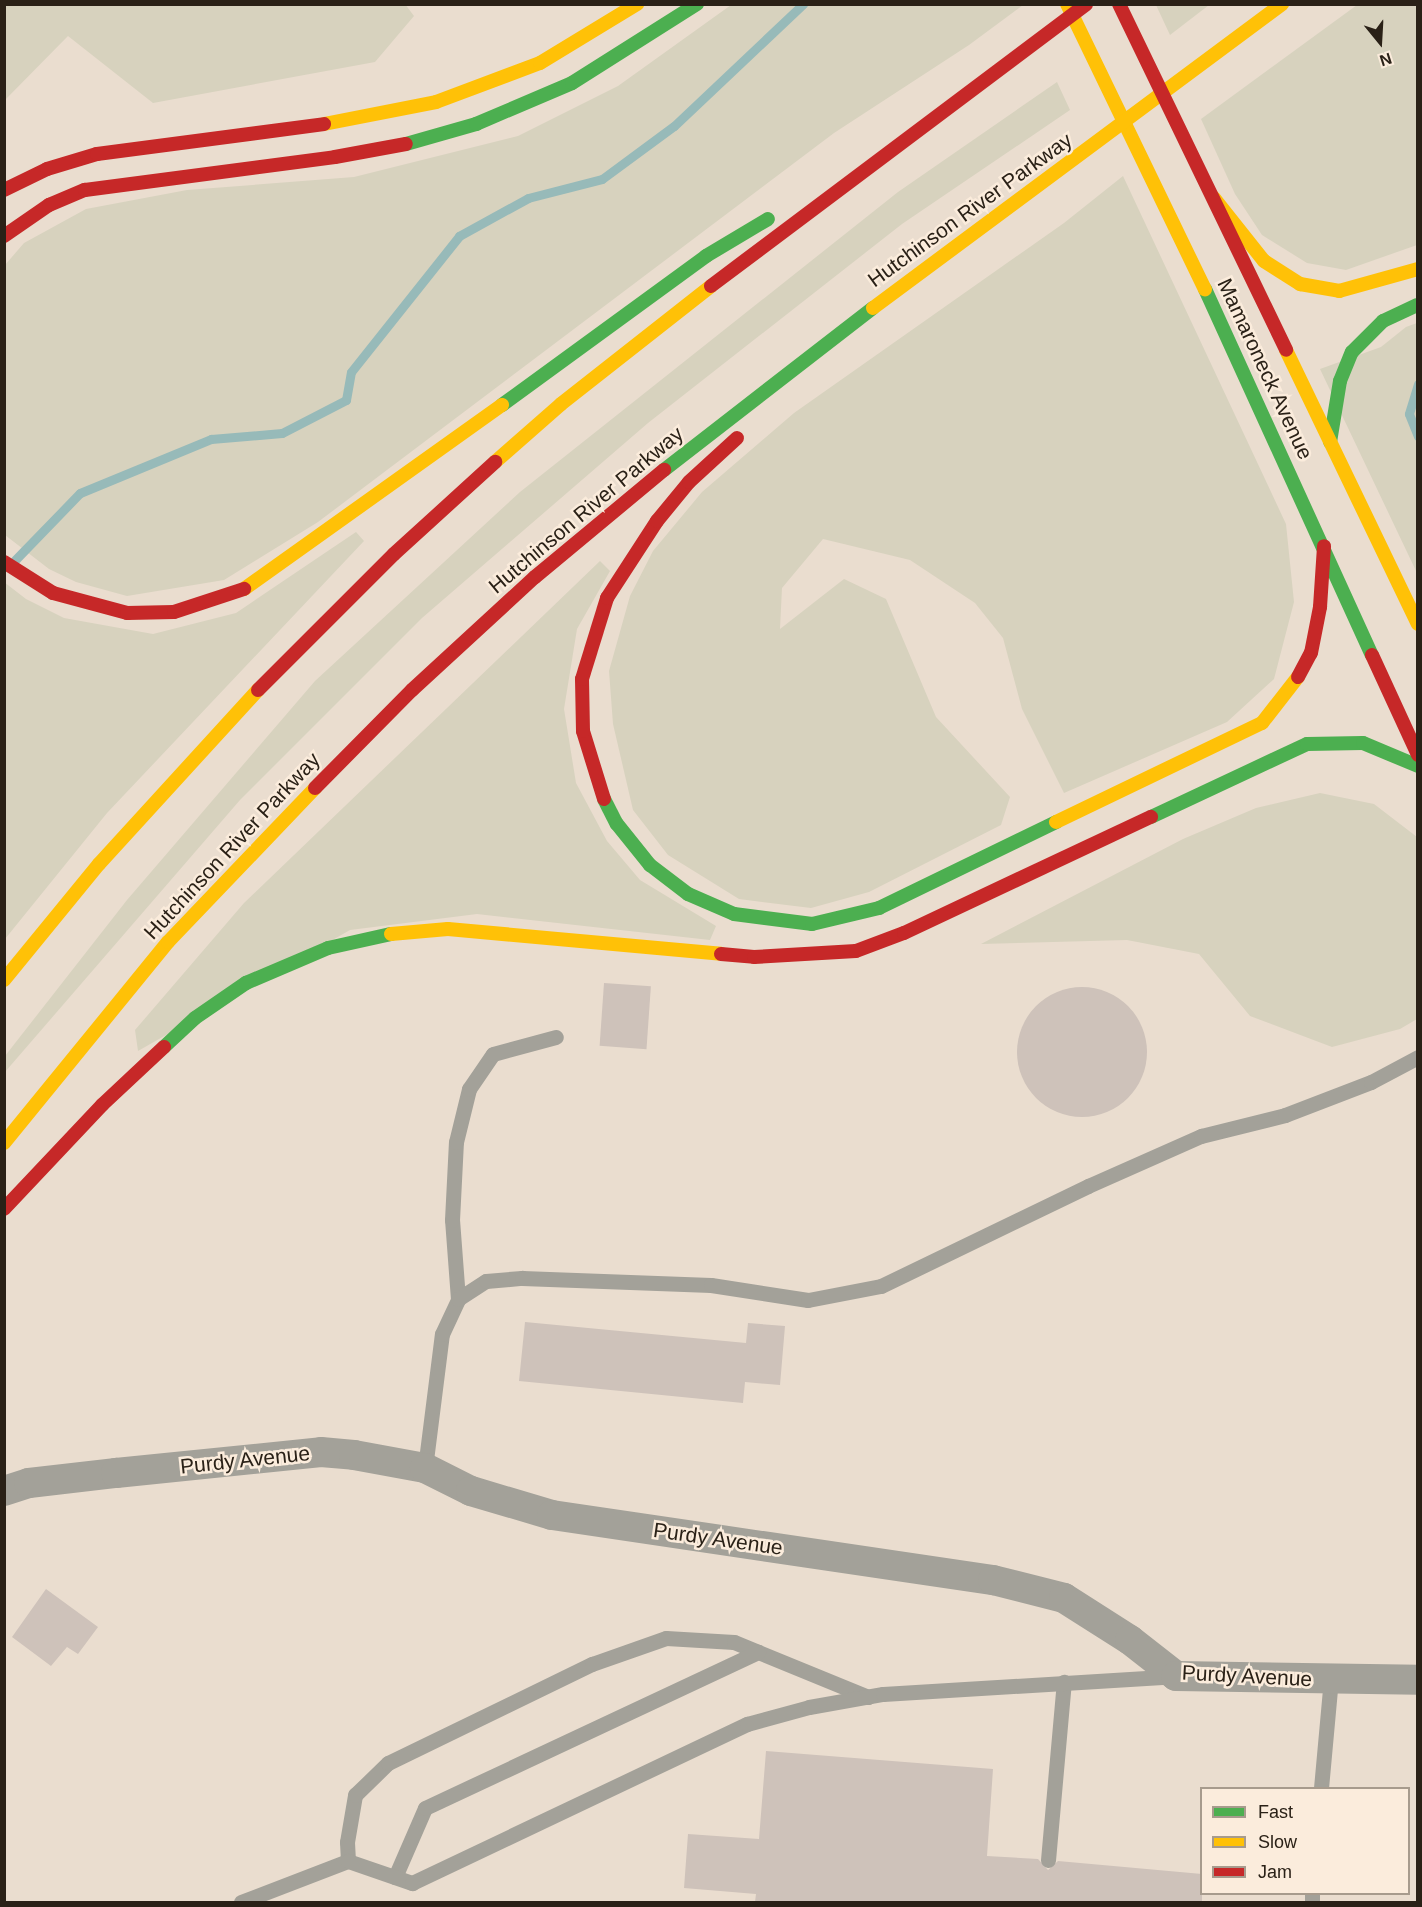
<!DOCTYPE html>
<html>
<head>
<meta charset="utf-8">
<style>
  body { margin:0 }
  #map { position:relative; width:1422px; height:1907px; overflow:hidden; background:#eaddcf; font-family:Helvetica,sans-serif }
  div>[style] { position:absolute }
  .green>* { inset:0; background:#d7d2be }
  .stream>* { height:9px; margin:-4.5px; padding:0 4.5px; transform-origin:4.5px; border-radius:4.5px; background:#97bab9 }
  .building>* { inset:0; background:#cec2ba; transform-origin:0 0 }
  .round { border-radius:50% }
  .lane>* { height:15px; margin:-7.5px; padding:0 7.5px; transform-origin:7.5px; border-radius:7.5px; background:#a3a199 }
  .street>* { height:30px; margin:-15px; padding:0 15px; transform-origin:15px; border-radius:15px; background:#a3a199 }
  .fast>* { height:14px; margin:-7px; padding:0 7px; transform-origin:7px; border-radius:7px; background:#4caf50 }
  .slow>* { height:14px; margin:-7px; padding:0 7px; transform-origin:7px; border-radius:7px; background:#ffc107 }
  .jam>* { height:14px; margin:-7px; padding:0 7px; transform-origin:7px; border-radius:7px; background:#c62828 }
  span { translate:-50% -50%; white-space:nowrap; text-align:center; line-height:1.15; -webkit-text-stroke:5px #fbecdc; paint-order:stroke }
  .street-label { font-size:21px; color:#2a2117 }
  .frame { position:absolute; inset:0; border:6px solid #2a2117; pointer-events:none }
  .legend { position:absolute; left:1200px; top:1787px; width:210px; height:108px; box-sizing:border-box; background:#fbecdc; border:2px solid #a79b8d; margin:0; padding:8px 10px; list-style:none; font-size:18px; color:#2a2117 }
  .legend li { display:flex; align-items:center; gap:12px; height:30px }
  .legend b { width:30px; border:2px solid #a79b8d }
  .north { position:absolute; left:1350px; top:12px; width:60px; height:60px; -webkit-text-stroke:4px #fbecdc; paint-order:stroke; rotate:162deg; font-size:16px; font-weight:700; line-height:24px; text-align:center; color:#2a2117 }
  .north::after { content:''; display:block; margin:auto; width:21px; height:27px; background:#2a2117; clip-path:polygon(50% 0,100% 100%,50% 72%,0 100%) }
</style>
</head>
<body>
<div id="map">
  <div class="green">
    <div style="clip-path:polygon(405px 4px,414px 16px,375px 62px,153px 103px,68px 36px,5px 100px,5px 5px)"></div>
    <div style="clip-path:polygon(731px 5px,1023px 5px,969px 45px,834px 133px,318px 522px,224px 580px,127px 596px,76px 582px,49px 569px,5px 535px,5px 265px,24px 243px,86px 209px,187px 190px,354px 177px,518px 136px,618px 86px)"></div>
    <div style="clip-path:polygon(1156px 5px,1209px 4px,1209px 5px,1170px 35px)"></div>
    <div style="clip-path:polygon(1357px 5px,1417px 5px,1417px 245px,1346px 270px,1307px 263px,1262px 235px,1235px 194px,1201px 119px)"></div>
    <div style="clip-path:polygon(1057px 82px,1070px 110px,902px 224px,648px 423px,422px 618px,240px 800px,5px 1072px,5px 1056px,127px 900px,315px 681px,520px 492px,898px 192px)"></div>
    <div style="clip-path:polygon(1123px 176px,1286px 524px,1294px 602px,1274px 679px,1227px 722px,1064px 793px,1022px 709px,1003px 638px,975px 603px,910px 560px,823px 539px,782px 588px,780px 629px,844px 579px,886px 599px,936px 717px,1010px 797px,1001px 825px,869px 892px,811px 908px,739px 899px,668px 855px,633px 810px,613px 724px,609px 671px,630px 596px,653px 551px,702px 492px,794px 413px,1064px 223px)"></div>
    <div style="clip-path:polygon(1417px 323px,1417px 573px,1320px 369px,1381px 347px,1406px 327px)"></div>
    <div style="clip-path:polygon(356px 532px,364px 541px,107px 813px,5px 939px,4px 582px,26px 599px,64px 618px,153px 634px,236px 613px)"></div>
    <div style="clip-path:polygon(600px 561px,610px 571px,577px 629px,564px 709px,576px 783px,607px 841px,640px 880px,716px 926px,710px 940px,477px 914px,350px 930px,138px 1051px,135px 1030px,244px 903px)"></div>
    <div style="clip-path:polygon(1320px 793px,1374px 804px,1417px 837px,1417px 1019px,1400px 1029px,1332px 1047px,1250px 1016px,1199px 954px,1127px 940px,981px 944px,1183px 839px,1256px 808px)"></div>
  </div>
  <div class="stream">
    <div style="left:1418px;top:384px;width:31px;rotate:107deg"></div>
    <div style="left:1409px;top:414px;width:24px;rotate:68deg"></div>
    <div style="left:15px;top:560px;width:93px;rotate:-45.9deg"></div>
    <div style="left:80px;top:493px;width:142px;rotate:-22.4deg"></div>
    <div style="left:211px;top:439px;width:71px;rotate:-4.8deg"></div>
    <div style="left:282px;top:433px;width:72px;rotate:-27.3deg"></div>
    <div style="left:346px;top:400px;width:28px;rotate:-80deg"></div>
    <div style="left:351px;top:372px;width:174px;rotate:-51.5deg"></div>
    <div style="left:459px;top:236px;width:79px;rotate:-28.8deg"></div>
    <div style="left:528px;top:198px;width:76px;rotate:-14.4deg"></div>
    <div style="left:602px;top:179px;width:89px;rotate:-36.4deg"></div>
    <div style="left:674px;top:126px;width:178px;rotate:-43.4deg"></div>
  </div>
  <div class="building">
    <div style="left:604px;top:983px;width:47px;height:63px;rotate:4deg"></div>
    <div class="round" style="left:1017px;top:987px;width:130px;height:130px"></div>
    <div style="clip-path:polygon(525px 1322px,746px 1343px,748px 1323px,785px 1326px,780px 1385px,745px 1382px,743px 1403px,519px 1381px)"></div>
    <div style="clip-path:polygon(46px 1589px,98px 1627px,78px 1654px,67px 1647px,51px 1666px,12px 1637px)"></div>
    <div style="clip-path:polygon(766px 1751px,993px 1769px,987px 1856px,1038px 1859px,1048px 1870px,1058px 1861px,1202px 1874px,1202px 1902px,755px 1902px,756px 1894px,684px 1888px,688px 1834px,759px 1839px)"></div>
  </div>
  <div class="lane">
    <div style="left:458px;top:1299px;width:79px;rotate:-94.3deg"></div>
    <div style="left:452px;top:1220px;width:78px;rotate:-87.1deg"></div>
    <div style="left:456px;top:1142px;width:55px;rotate:-76.2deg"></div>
    <div style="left:469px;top:1089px;width:42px;rotate:-55.6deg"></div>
    <div style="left:493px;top:1054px;width:65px;rotate:-15.1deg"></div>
    <div style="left:425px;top:1468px;width:135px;rotate:-82.8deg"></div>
    <div style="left:442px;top:1334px;width:38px;rotate:-65deg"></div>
    <div style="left:458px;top:1299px;width:33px;rotate:-33deg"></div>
    <div style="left:486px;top:1281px;width:36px;rotate:-5deg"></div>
    <div style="left:522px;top:1278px;width:189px;rotate:2.1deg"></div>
    <div style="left:711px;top:1285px;width:98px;rotate:8.8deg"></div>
    <div style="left:808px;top:1300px;width:74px;rotate:-10.9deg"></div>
    <div style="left:881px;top:1286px;width:230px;rotate:-25.8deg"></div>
    <div style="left:1088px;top:1186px;width:124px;rotate:-23.9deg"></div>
    <div style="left:1201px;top:1136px;width:87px;rotate:-14deg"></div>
    <div style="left:1285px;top:1115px;width:92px;rotate:-21deg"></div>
    <div style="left:1371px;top:1082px;width:53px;rotate:-28deg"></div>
    <div style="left:1321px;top:1788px;width:109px;rotate:-84.8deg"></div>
    <div style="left:1048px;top:1860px;width:179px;rotate:-84.9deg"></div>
    <div style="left:348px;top:1861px;width:19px;rotate:-93deg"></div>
    <div style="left:347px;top:1842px;width:48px;rotate:-80.3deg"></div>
    <div style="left:355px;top:1795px;width:46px;rotate:-44.1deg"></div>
    <div style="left:388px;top:1763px;width:227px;rotate:-25.9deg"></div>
    <div style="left:592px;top:1664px;width:78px;rotate:-19.4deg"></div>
    <div style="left:666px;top:1638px;width:68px;rotate:3.4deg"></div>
    <div style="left:734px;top:1642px;width:145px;rotate:22.3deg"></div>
    <div style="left:395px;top:1877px;width:75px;rotate:-66.5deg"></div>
    <div style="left:425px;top:1808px;width:368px;rotate:-25.1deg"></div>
    <div style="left:241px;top:1902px;width:115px;rotate:-21deg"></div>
    <div style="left:348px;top:1861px;width:68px;rotate:19deg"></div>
    <div style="left:412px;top:1883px;width:371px;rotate:-25.4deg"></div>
    <div style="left:747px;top:1724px;width:64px;rotate:-15.3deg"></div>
    <div style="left:809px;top:1707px;width:75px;rotate:-10deg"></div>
    <div style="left:883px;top:1694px;width:292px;rotate:-3.5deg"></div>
    <div style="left:1312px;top:1902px;width:8px;rotate:-90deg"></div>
  </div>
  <div class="street">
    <div style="left:4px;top:1491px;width:26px;rotate:-18deg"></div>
    <div style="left:29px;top:1483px;width:88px;rotate:-6.6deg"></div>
    <div style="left:116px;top:1473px;width:206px;rotate:-5.8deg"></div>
    <div style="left:321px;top:1452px;width:33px;rotate:5deg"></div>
    <div style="left:354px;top:1455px;width:72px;rotate:10.4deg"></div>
    <div style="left:425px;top:1468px;width:51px;rotate:26.6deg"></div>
    <div style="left:471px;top:1491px;width:84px;rotate:16.5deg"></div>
    <div style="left:552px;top:1515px;width:446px;rotate:8.4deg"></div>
    <div style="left:993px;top:1580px;width:73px;rotate:14.2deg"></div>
    <div style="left:1064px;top:1598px;width:78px;rotate:32.5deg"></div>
    <div style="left:1130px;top:1640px;width:58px;rotate:38deg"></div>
    <div style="left:1176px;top:1676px;width:242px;rotate:0.9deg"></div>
  </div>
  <div class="fast">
    <div style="left:406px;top:144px;width:73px;rotate:-15.9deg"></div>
    <div style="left:476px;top:124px;width:104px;rotate:-23.1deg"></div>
    <div style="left:572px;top:83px;width:148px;rotate:-32.3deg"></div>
    <div style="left:1205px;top:289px;width:402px;rotate:65.5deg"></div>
    <div style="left:502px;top:405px;width:253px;rotate:-36.1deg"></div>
    <div style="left:706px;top:256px;width:72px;rotate:-30.8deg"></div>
    <div style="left:1330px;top:442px;width:62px;rotate:-80.7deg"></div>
    <div style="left:1340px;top:381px;width:31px;rotate:-68deg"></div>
    <div style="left:1352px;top:352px;width:44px;rotate:-45deg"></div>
    <div style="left:1383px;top:321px;width:38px;rotate:-25deg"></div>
    <div style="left:664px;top:470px;width:264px;rotate:-37.8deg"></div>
    <div style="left:604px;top:799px;width:28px;rotate:63deg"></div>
    <div style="left:617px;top:824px;width:53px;rotate:51.2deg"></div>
    <div style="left:650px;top:865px;width:48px;rotate:37.3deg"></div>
    <div style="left:688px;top:894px;width:50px;rotate:23.5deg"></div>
    <div style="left:734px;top:914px;width:79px;rotate:7.3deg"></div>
    <div style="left:812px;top:924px;width:69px;rotate:-13.4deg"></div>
    <div style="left:879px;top:908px;width:197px;rotate:-25.9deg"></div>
    <div style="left:1151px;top:817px;width:172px;rotate:-25.1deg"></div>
    <div style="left:1307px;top:744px;width:56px;rotate:-1deg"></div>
    <div style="left:1363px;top:743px;width:60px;rotate:22.7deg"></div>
    <div style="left:164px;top:1047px;width:42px;rotate:-43.1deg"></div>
    <div style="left:195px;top:1018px;width:62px;rotate:-34.5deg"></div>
    <div style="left:246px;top:983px;width:89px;rotate:-23.1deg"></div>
    <div style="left:328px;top:948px;width:65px;rotate:-12.5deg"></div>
  </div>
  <div class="slow">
    <div style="left:1067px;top:4px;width:317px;rotate:64.2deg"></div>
    <div style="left:324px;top:124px;width:114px;rotate:-11.1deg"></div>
    <div style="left:436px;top:102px;width:111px;rotate:-20.6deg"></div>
    <div style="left:540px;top:63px;width:114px;rotate:-31.3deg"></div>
    <div style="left:1214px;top:198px;width:80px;rotate:51.6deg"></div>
    <div style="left:1264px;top:261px;width:43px;rotate:32.6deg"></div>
    <div style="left:1300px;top:284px;width:40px;rotate:10deg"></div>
    <div style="left:1339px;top:291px;width:82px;rotate:-15.6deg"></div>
    <div style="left:873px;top:308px;width:510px;rotate:-36.62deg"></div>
    <div style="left:1286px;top:350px;width:304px;rotate:64.3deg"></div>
    <div style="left:495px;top:462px;width:88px;rotate:-41.3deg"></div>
    <div style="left:561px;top:404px;width:191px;rotate:-38.2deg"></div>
    <div style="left:244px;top:589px;width:317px;rotate:-35.5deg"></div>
    <div style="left:1056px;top:822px;width:229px;rotate:-25.7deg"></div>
    <div style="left:1262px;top:723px;width:58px;rotate:-52deg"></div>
    <div style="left:391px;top:934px;width:57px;rotate:-5deg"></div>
    <div style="left:448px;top:929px;width:274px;rotate:5.2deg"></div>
    <div style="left:4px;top:980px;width:150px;rotate:-50.7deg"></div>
    <div style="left:99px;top:864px;width:236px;rotate:-47.6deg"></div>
    <div style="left:4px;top:1143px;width:259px;rotate:-50.8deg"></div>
    <div style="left:168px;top:942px;width:213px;rotate:-46.3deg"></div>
  </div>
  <div class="jam">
    <div style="left:1119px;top:4px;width:384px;rotate:64.2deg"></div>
    <div style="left:4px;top:190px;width:48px;rotate:-26deg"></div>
    <div style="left:47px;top:169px;width:52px;rotate:-16.7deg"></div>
    <div style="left:97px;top:154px;width:229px;rotate:-7.5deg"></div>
    <div style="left:4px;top:236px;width:55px;rotate:-34.6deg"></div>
    <div style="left:49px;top:205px;width:39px;rotate:-23deg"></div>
    <div style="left:85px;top:190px;width:252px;rotate:-7.5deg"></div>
    <div style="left:335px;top:157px;width:72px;rotate:-10.4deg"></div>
    <div style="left:711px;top:286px;width:469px;rotate:-36.9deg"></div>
    <div style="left:4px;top:562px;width:58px;rotate:32.3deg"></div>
    <div style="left:53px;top:593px;width:77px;rotate:15.1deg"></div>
    <div style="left:127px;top:613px;width:47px;rotate:-1.2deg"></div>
    <div style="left:174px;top:612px;width:74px;rotate:-18.2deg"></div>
    <div style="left:1372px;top:655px;width:110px;rotate:65.3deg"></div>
    <div style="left:1298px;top:677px;width:27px;rotate:-62deg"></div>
    <div style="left:1311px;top:653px;width:47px;rotate:-78.9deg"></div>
    <div style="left:1320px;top:607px;width:61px;rotate:-86.2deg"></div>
    <div style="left:258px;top:690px;width:192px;rotate:-45deg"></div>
    <div style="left:394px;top:554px;width:137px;rotate:-42.3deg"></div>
    <div style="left:315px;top:788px;width:138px;rotate:-45.3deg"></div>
    <div style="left:412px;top:690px;width:167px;rotate:-42.6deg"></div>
    <div style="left:535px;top:577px;width:168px;rotate:-39.7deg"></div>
    <div style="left:604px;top:799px;width:71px;rotate:-107.2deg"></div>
    <div style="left:583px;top:731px;width:52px;rotate:-91.1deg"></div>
    <div style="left:582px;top:679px;width:85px;rotate:-72.8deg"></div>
    <div style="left:607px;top:598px;width:92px;rotate:-57deg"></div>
    <div style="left:657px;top:521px;width:50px;rotate:-50.6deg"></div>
    <div style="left:689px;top:482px;width:65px;rotate:-42.5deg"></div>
    <div style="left:721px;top:954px;width:33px;rotate:5deg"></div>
    <div style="left:754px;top:957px;width:102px;rotate:-3.4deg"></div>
    <div style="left:856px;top:951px;width:51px;rotate:-20.6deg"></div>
    <div style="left:904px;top:933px;width:273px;rotate:-25.2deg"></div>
    <div style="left:4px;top:1209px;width:143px;rotate:-46.7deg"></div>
    <div style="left:102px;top:1105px;width:85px;rotate:-43.1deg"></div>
  </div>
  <div class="street-label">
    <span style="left:970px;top:210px;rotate:-36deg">Hutchinson River Parkway</span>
    <span style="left:1265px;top:369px;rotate:65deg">Mamaroneck Avenue</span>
    <span style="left:586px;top:510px;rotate:-40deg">Hutchinson River Parkway</span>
    <span style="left:232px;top:846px;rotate:-47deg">Hutchinson River Parkway</span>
    <span style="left:245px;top:1460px;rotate:-6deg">Purdy Avenue</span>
    <span style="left:718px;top:1539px;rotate:8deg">Purdy Avenue</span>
    <span style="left:1247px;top:1676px;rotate:3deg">Purdy Avenue</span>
  </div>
  <div class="frame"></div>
  <ul class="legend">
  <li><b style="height:8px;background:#4caf50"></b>Fast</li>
  <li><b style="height:8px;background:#ffc107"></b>Slow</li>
  <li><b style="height:8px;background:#c62828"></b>Jam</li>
  </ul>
  <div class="north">N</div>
</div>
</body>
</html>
